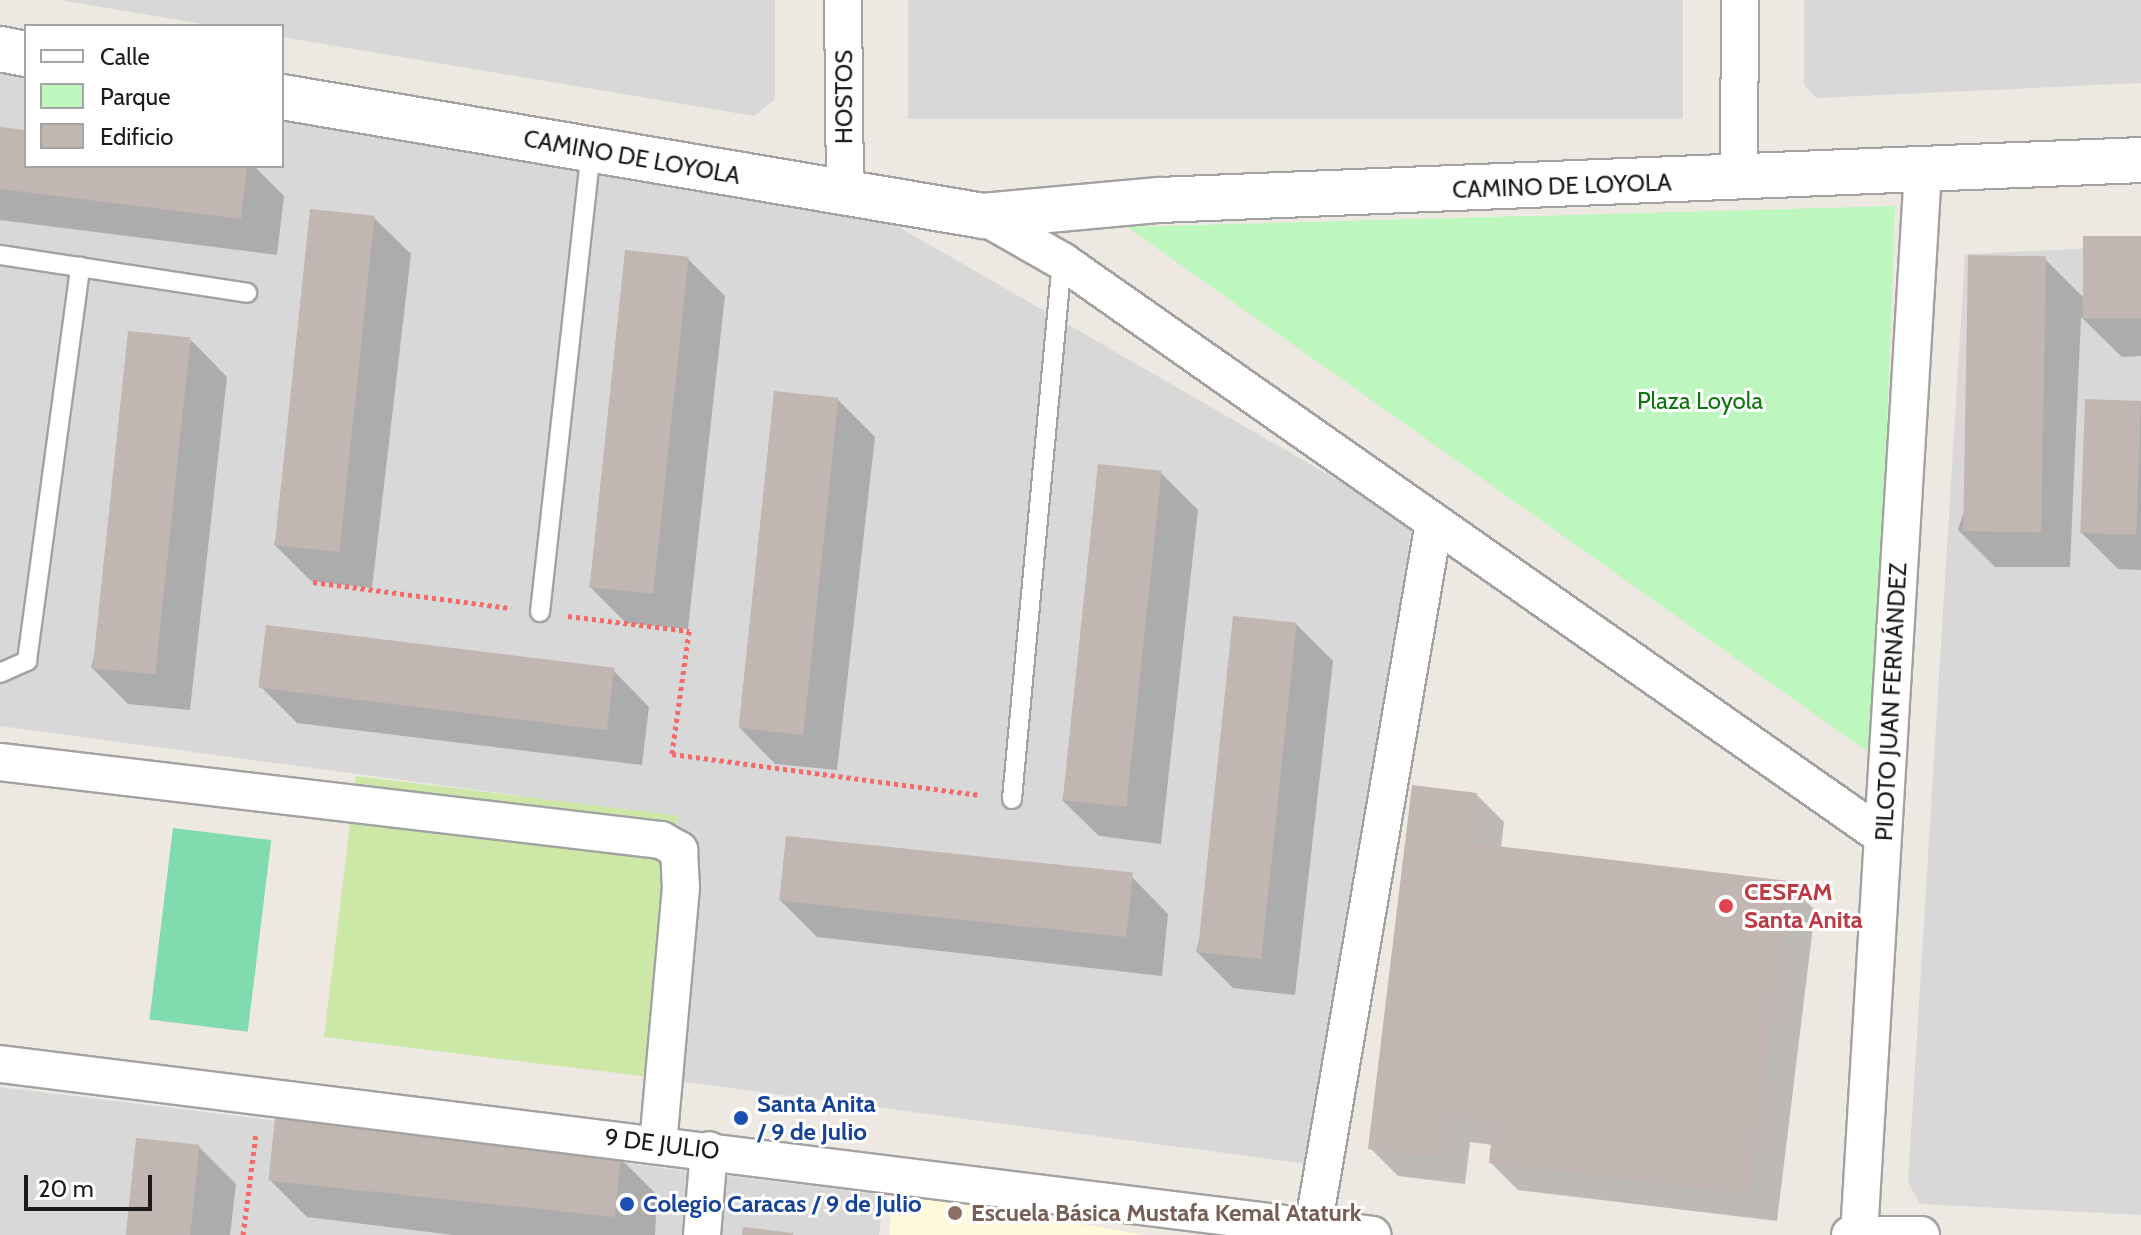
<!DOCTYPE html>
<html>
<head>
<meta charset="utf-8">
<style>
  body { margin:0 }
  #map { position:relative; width:2141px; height:1235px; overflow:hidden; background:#ede8e1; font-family:Cabin,sans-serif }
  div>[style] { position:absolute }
  .residential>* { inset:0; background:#d9d8d8; transform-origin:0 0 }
  .education>* { inset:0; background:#fefad9 }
  .grass>* { inset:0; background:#cde7a7; transform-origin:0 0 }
  .park>* { inset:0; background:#bef7bd }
  .pitch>* { inset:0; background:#80dbae; transform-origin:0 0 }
  .shadow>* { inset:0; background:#0003 }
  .building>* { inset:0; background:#c1b6b1; transform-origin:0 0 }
  .path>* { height:5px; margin-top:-2.5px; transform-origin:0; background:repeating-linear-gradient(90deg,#f66969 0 4px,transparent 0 8px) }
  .roads { filter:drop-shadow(2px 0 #a2a2a2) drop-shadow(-2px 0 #a2a2a2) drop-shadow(0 2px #a2a2a2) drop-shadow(0 -2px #a2a2a2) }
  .service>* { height:18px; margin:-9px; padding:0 9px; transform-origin:9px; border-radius:9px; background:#fff }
  .minor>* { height:36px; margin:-18px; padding:0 18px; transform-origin:18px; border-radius:18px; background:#fff }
  .tertiary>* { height:44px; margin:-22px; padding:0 22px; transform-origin:22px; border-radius:22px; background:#fff }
  .dots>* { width:22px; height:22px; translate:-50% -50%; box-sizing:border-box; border:4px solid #fff; border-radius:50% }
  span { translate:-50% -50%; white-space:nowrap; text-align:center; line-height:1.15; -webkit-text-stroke:6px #fff; paint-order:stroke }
  .street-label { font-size:24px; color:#1b1b1b }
  .park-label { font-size:24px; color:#0f750e }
  .health-label { font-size:24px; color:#be3a42; font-weight:700 }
  .left { translate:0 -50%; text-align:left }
  .transit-label { font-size:24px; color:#164399; font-weight:700 }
  .education-label { font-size:24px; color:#785e54; font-weight:700 }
  .legend { position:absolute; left:24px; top:24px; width:260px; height:144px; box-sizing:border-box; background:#fff; border:2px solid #a4a4a4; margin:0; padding:10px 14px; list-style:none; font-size:24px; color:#1b1b1b }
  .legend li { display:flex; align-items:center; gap:16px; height:40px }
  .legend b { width:40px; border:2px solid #a4a4a4 }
  .scale { position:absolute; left:24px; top:1175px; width:128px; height:36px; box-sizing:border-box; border:4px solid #1b1b1b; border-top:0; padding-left:10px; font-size:24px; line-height:28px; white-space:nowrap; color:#1b1b1b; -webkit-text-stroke:6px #fff; paint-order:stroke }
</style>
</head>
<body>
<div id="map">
  <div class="residential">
    <div style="clip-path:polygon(59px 0,775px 0,775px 99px,754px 116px,282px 37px,282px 26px,214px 26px)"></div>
    <div style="left:908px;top:0;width:775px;height:119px"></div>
    <div style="clip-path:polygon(1804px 0,2141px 0,2141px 83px,1816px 98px,1804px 85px)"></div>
    <div style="clip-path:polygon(0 69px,26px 73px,26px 166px,282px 166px,282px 118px,892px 223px,1412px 523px,1323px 1166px,647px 1077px,677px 817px,0 726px)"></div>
    <div style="clip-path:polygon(2141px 246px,2141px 1215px,1920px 1204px,1908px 1182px,1965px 254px)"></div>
    <div style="clip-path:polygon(0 1087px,884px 1195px,879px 1235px,0 1235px)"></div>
  </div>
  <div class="education">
    <div style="clip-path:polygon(894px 1191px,1144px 1235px,889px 1235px)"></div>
  </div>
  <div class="grass">
    <div style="left:356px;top:776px;width:324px;height:263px;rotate:7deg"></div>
  </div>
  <div class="park">
    <div style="clip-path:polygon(1895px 206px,1875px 757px,1127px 227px)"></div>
  </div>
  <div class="pitch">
    <div style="left:173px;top:828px;width:99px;height:193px;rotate:7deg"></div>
  </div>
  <div class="shadow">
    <div style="clip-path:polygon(0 129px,26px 132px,26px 166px,254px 166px,284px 196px,277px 255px,0 220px)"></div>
    <div style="clip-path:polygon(374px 218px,411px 254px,372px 588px,311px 581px,274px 544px)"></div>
    <div style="clip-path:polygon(2141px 238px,2141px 356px,2122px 357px,2081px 317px,2070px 567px,1995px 567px,1958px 530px,2045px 259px,2085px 299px)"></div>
    <div style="clip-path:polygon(688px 259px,725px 296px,688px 629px,626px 623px,589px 586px)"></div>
    <div style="clip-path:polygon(191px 340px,227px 377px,190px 710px,128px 704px,91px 667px)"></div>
    <div style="clip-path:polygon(838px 400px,875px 437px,837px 770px,775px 764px,739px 727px)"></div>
    <div style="clip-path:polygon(2141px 403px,2141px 570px,2118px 569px,2081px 532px)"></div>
    <div style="clip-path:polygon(1161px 473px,1198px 510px,1161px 844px,1099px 836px,1062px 800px)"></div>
    <div style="clip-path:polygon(1296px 624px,1333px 661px,1295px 995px,1233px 988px,1196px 951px)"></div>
    <div style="clip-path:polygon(613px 670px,649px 707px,642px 765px,297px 723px,260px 686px)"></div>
    <div style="clip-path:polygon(1476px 794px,1504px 822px,1501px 848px,1787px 883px,1815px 910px,1777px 1221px,1518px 1190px,1491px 1163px,1493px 1145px,1470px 1142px,1465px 1184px,1398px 1176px,1370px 1148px)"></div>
    <div style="clip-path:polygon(1132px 877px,1168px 914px,1162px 976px,817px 937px,780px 900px)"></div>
    <div style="clip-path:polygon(199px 1147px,236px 1184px,230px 1235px,127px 1235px)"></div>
    <div style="clip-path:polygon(620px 1158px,657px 1195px,655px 1235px,453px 1235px,307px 1217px,270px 1180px)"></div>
  </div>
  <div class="building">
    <div style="clip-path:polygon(0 127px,26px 130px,26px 166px,247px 166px,241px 219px,0 189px)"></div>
    <div style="left:310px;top:209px;width:65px;height:338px;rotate:6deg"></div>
    <div style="left:2141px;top:236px;width:82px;height:58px;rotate:90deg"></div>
    <div style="left:625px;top:250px;width:64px;height:339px;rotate:6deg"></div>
    <div style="left:1968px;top:255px;width:78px;height:276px;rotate:1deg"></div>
    <div style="left:128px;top:331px;width:63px;height:339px;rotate:6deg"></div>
    <div style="left:774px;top:391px;width:65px;height:339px;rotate:6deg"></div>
    <div style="left:2085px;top:399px;width:56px;height:134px;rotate:2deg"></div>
    <div style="left:1098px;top:464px;width:64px;height:338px;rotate:6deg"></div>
    <div style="left:1233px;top:616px;width:64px;height:338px;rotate:6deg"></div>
    <div style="left:266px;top:625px;width:351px;height:63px;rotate:7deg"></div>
    <div style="clip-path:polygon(1412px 785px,1477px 793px,1471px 843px,1788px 881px,1750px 1194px,1489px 1163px,1493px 1122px,1443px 1116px,1438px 1157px,1368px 1149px)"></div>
    <div style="left:786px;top:836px;width:349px;height:65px;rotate:6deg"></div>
    <div style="left:275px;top:1118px;width:348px;height:63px;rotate:6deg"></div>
    <div style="left:136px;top:1138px;width:64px;height:98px;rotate:6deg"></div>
    <div style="clip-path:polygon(743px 1227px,793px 1233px,793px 1235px,742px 1235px)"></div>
  </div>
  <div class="path">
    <div style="left:313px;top:582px;width:200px;rotate:7.5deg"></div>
    <div style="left:568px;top:616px;width:122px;rotate:7.1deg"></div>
    <div style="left:689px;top:631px;width:124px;rotate:97.9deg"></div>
    <div style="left:672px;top:754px;width:312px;rotate:7.6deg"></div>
    <div style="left:243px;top:1235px;width:103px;rotate:-82.7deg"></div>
  </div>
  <div class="roads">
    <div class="service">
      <div style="left:0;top:255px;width:250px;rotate:8.7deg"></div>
      <div style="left:540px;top:612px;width:465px;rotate:-83.7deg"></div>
      <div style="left:0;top:673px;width:30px;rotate:-24deg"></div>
      <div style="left:27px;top:661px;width:398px;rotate:-82.3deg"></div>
      <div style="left:1012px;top:799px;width:540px;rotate:-84.69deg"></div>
    </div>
    <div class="minor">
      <div style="left:843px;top:0;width:193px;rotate:89.4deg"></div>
      <div style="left:1739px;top:180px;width:180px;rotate:-89.7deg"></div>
      <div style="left:983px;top:216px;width:91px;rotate:29.7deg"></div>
      <div style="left:1062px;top:261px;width:1002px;rotate:35.04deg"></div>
      <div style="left:0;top:762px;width:666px;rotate:6.73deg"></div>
      <div style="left:661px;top:840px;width:21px;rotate:29deg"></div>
      <div style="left:679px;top:850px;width:37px;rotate:87deg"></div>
      <div style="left:681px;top:887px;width:257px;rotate:95.1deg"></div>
      <div style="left:0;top:1064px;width:1383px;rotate:7.1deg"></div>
      <div style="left:1313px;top:1228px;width:716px;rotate:-80.27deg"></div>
      <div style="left:702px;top:1235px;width:85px;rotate:-85.3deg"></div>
      <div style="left:1850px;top:1235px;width:71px"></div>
      <div style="left:1859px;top:1235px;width:1067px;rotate:-86.56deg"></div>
    </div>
    <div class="tertiary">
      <div style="left:0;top:49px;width:26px;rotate:11deg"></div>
      <div style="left:282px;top:97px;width:711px;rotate:9.63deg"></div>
      <div style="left:983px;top:216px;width:177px;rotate:-5.2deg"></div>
      <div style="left:1159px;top:200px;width:983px;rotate:-2.33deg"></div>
    </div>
  </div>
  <div class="dots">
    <div style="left:1726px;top:906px;background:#e0444e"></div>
    <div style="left:741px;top:1118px;background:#1a4fb4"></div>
    <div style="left:627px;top:1204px;background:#1a4fb4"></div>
    <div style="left:955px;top:1213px;background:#8d6e63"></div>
  </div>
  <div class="street-label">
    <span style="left:844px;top:97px;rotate:-90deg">HOSTOS</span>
    <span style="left:632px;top:157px;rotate:10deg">CAMINO DE LOYOLA</span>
    <span style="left:1562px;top:186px;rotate:-2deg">CAMINO DE LOYOLA</span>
    <span style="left:1891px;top:702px;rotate:-87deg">PILOTO JUAN FERNÁNDEZ</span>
    <span style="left:662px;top:1144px;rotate:7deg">9 DE JULIO</span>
  </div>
  <div class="park-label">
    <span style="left:1700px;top:401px">Plaza Loyola</span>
  </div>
  <div class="health-label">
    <span class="left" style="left:1744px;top:906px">CESFAM<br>Santa Anita</span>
  </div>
  <div class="transit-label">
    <span class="left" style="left:757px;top:1118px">Santa Anita<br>/ 9 de Julio</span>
    <span class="left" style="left:643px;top:1204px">Colegio Caracas / 9 de Julio</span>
  </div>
  <div class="education-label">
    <span class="left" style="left:971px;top:1213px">Escuela Básica Mustafa Kemal Ataturk</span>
  </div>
  <ul class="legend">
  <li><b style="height:10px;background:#fff"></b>Calle</li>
  <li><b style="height:22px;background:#bef7bd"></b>Parque</li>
  <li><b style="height:22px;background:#c1b6b1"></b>Edificio</li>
  </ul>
  <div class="scale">20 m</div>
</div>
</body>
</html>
